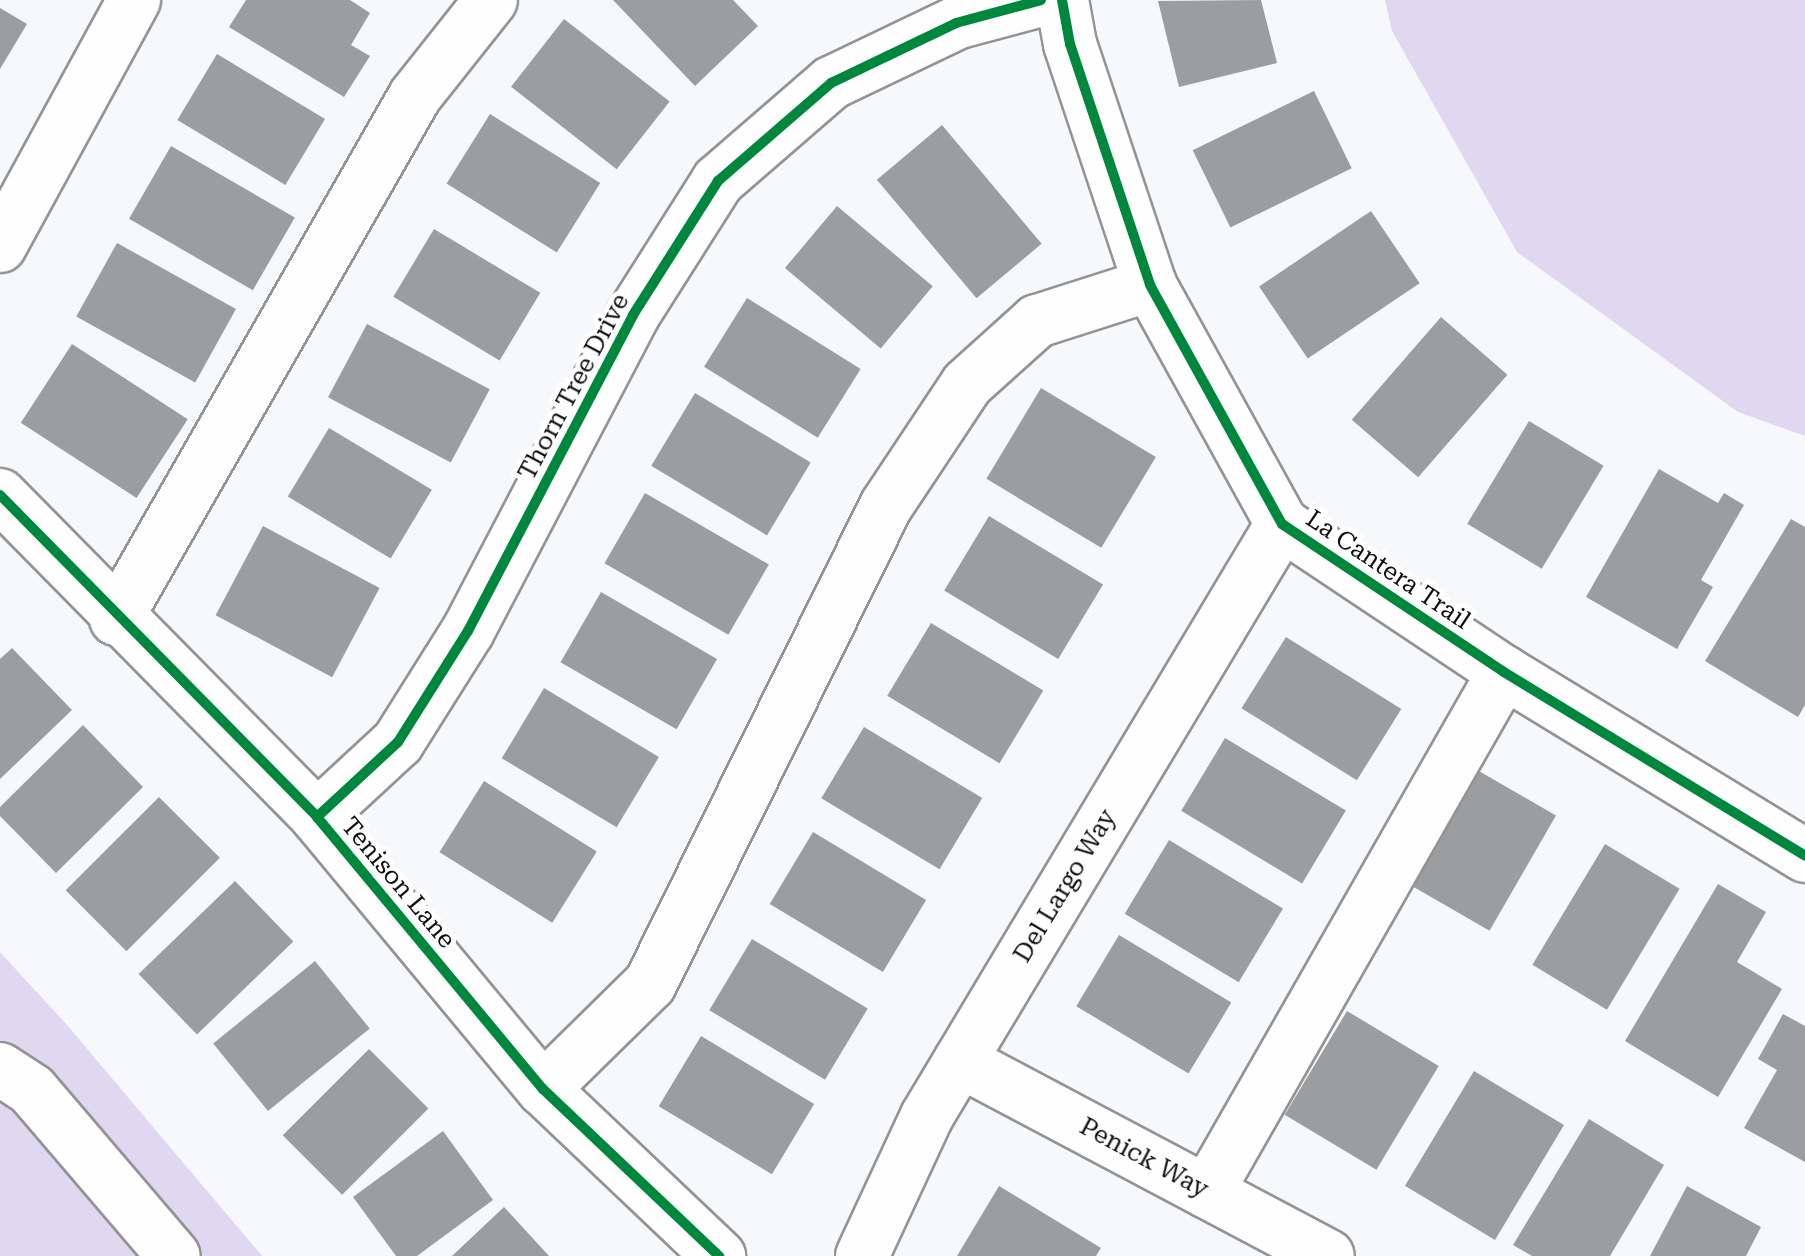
<!DOCTYPE html>
<html>
<head>
<meta charset="utf-8">
<style>
  body { margin:0 }
  #map { position:relative; width:1805px; height:1256px; overflow:hidden; background:#f6f8fb; font-family:"Roboto Serif",serif }
  div>[style] { position:absolute }
  .green>* { inset:0; background:#dfd8f0 }
  .building>* { inset:0; background:#9b9d9f; transform-origin:0 0 }
  .roads { filter:drop-shadow(2px 0 #939495) drop-shadow(-2px 0 #939495) drop-shadow(0 2px #939495) drop-shadow(0 -2px #939495) }
  .minor>* { height:52px; margin:-26px; padding:0 26px; transform-origin:26px; border-radius:26px; background:#fefefe }
  .cycleway>* { height:10px; margin:-5px; padding:0 5px; transform-origin:5px; border-radius:5px; background:#00873e }
  span { translate:-50% -50%; white-space:nowrap; text-align:center; line-height:1.15; -webkit-text-stroke:10px #fff; paint-order:stroke }
  .street-label { font-size:25px; color:#0f0f0f }
</style>
</head>
<body>
<div id="map">
  <div class="green">
    <div style="clip-path:polygon(1385px 0,1805px 0,1805px 436px,1738px 412px,1517px 252px,1392px 31px)"></div>
    <div style="clip-path:polygon(0 952px,67px 1025px,262px 1256px,0 1256px)"></div>
  </div>
  <div class="building">
    <div style="clip-path:polygon(246px 0,350px 0,370px 13px,351px 45px,370px 56px,344px 97px,229px 27px)"></div>
    <div style="clip-path:polygon(613px 0,733px 0,758px 26px,695px 86px)"></div>
    <div style="clip-path:polygon(1261px 0,1277px 63px,1179px 87px,1158px 1px)"></div>
    <div style="clip-path:polygon(0 8px,27px 24px,0 69px)"></div>
    <div style="left:564px;top:19px;width:134px;height:86px;rotate:38deg"></div>
    <div style="left:217px;top:54px;width:126px;height:77px;rotate:31deg"></div>
    <div style="left:1314px;top:91px;width:86px;height:135px;rotate:64deg"></div>
    <div style="left:490px;top:114px;width:130px;height:82px;rotate:32deg"></div>
    <div style="left:942px;top:125px;width:155px;height:85px;rotate:50deg"></div>
    <div style="left:171px;top:146px;width:143px;height:84px;rotate:30deg"></div>
    <div style="left:837px;top:206px;width:125px;height:81px;rotate:40deg"></div>
    <div style="left:1371px;top:211px;width:87px;height:135px;rotate:56deg"></div>
    <div style="left:434px;top:229px;width:124px;height:79px;rotate:31deg"></div>
    <div style="left:117px;top:243px;width:136px;height:84px;rotate:29deg"></div>
    <div style="left:747px;top:298px;width:134px;height:81px;rotate:32deg"></div>
    <div style="left:1441px;top:317px;width:88px;height:136px;rotate:41deg"></div>
    <div style="left:367px;top:324px;width:139px;height:83px;rotate:28deg"></div>
    <div style="left:72px;top:344px;width:138px;height:94px;rotate:33deg"></div>
    <div style="left:1041px;top:388px;width:134px;height:106px;rotate:31deg"></div>
    <div style="left:695px;top:393px;width:135px;height:85px;rotate:31deg"></div>
    <div style="left:1529px;top:421px;width:87px;height:120px;rotate:31deg"></div>
    <div style="left:329px;top:428px;width:120px;height:80px;rotate:31deg"></div>
    <div style="clip-path:polygon(1659px 469px,1718px 503px,1724px 493px,1744px 505px,1701px 580px,1713px 587px,1677px 649px,1586px 597px)"></div>
    <div style="left:645px;top:493px;width:143px;height:81px;rotate:30deg"></div>
    <div style="left:989px;top:516px;width:133px;height:87px;rotate:31deg"></div>
    <div style="clip-path:polygon(1791px 519px,1805px 527px,1805px 705px,1798px 717px,1705px 661px)"></div>
    <div style="left:263px;top:526px;width:132px;height:101px;rotate:28deg"></div>
    <div style="left:601px;top:592px;width:134px;height:81px;rotate:30deg"></div>
    <div style="left:931px;top:623px;width:131px;height:85px;rotate:31deg"></div>
    <div style="left:1286px;top:637px;width:136px;height:84px;rotate:32deg"></div>
    <div style="clip-path:polygon(12px 648px,72px 710px,0 779px,0 659px)"></div>
    <div style="left:544px;top:688px;width:134px;height:82px;rotate:31deg"></div>
    <div style="clip-path:polygon(83px 725px,143px 787px,56px 873px,0 816px,0 807px)"></div>
    <div style="left:864px;top:727px;width:138px;height:83px;rotate:31deg"></div>
    <div style="left:1225px;top:738px;width:141px;height:85px;rotate:31deg"></div>
    <div style="left:1472px;top:767px;width:97px;height:133px;rotate:30deg"></div>
    <div style="left:484px;top:781px;width:133px;height:84px;rotate:32deg"></div>
    <div style="left:159px;top:797px;width:86px;height:132px;rotate:45deg"></div>
    <div style="left:813px;top:832px;width:132px;height:84px;rotate:31deg"></div>
    <div style="left:1169px;top:840px;width:133px;height:86px;rotate:31deg"></div>
    <div style="left:1605px;top:844px;width:87px;height:141px;rotate:31deg"></div>
    <div style="left:235px;top:881px;width:84px;height:134px;rotate:46deg"></div>
    <div style="clip-path:polygon(1718px 884px,1766px 912px,1737px 962px,1782px 989px,1718px 1097px,1625px 1041px)"></div>
    <div style="left:1119px;top:935px;width:131px;height:83px;rotate:31deg"></div>
    <div style="left:752px;top:939px;width:135px;height:83px;rotate:31deg"></div>
    <div style="left:315px;top:961px;width:87px;height:131px;rotate:51deg"></div>
    <div style="left:1347px;top:1011px;width:107px;height:121px;rotate:31deg"></div>
    <div style="clip-path:polygon(1783px 1014px,1805px 1026px,1805px 1162px,1744px 1128px,1777px 1070px,1758px 1059px)"></div>
    <div style="left:701px;top:1036px;width:132px;height:82px;rotate:31deg"></div>
    <div style="left:369px;top:1049px;width:84px;height:122px;rotate:45deg"></div>
    <div style="left:1474px;top:1071px;width:105px;height:134px;rotate:31deg"></div>
    <div style="clip-path:polygon(1589px 1119px,1664px 1165px,1610px 1256px,1532px 1256px,1513px 1245px)"></div>
    <div style="clip-path:polygon(443px 1131px,493px 1200px,417px 1256px,396px 1256px,353px 1197px)"></div>
    <div style="clip-path:polygon(999px 1186px,1101px 1248px,1096px 1256px,957px 1256px)"></div>
    <div style="clip-path:polygon(1687px 1186px,1761px 1227px,1746px 1256px,1650px 1256px)"></div>
    <div style="clip-path:polygon(504px 1207px,549px 1256px,452px 1256px)"></div>
  </div>
  <div class="roads">
    <div class="minor">
      <div style="left:1062px;top:0;width:45px;rotate:79.7deg"></div>
      <div style="left:1070px;top:44px;width:254px;rotate:71.6deg"></div>
      <div style="left:1150px;top:285px;width:273px;rotate:61.1deg"></div>
      <div style="left:1282px;top:524px;width:267px;rotate:33.7deg"></div>
      <div style="left:1504px;top:672px;width:353px;rotate:31.4deg"></div>
      <div style="left:0;top:246px;width:280px;rotate:-61.4deg"></div>
      <div style="left:0;top:495px;width:452px;rotate:45.4deg"></div>
      <div style="left:317px;top:817px;width:354px;rotate:50.3deg"></div>
      <div style="left:543px;top:1089px;width:243px;rotate:43.5deg"></div>
      <div style="left:116px;top:619px;width:602px;rotate:-60.24deg"></div>
      <div style="left:415px;top:96px;width:122px;rotate:-51.6deg"></div>
      <div style="left:317px;top:817px;width:110px;rotate:-42.8deg"></div>
      <div style="left:398px;top:742px;width:131px;rotate:-57.8deg"></div>
      <div style="left:468px;top:631px;width:356px;rotate:-62.4deg"></div>
      <div style="left:633px;top:315px;width:159px;rotate:-57.6deg"></div>
      <div style="left:718px;top:181px;width:150px;rotate:-40.9deg"></div>
      <div style="left:831px;top:83px;width:139px;rotate:-25.6deg"></div>
      <div style="left:956px;top:23px;width:88px;rotate:-15.1deg"></div>
      <div style="left:960px;top:1061px;width:416px;rotate:27.9deg"></div>
      <div style="left:0;top:1069px;width:38px;rotate:33deg"></div>
      <div style="left:32px;top:1090px;width:218px;rotate:49.5deg"></div>
      <div style="left:543px;top:1089px;width:150px;rotate:-44.5deg"></div>
      <div style="left:650px;top:984px;width:533px;rotate:-63.72deg"></div>
      <div style="left:886px;top:506px;width:146px;rotate:-56.4deg"></div>
      <div style="left:967px;top:384px;width:94px;rotate:-42deg"></div>
      <div style="left:1037px;top:321px;width:119px;rotate:-17.7deg"></div>
      <div style="left:1207px;top:1192px;width:599px;rotate:-60.27deg"></div>
      <div style="left:862px;top:1256px;width:154px;rotate:-65.1deg"></div>
      <div style="left:927px;top:1116px;width:690px;rotate:-59.05deg"></div>
    </div>
  </div>
  <div class="cycleway">
    <div style="left:1062px;top:0;width:45px;rotate:79.7deg"></div>
    <div style="left:1070px;top:44px;width:254px;rotate:71.6deg"></div>
    <div style="left:1150px;top:285px;width:273px;rotate:61.1deg"></div>
    <div style="left:1282px;top:524px;width:267px;rotate:33.7deg"></div>
    <div style="left:1504px;top:672px;width:353px;rotate:31.4deg"></div>
    <div style="left:0;top:495px;width:452px;rotate:45.4deg"></div>
    <div style="left:317px;top:817px;width:354px;rotate:50.3deg"></div>
    <div style="left:543px;top:1089px;width:243px;rotate:43.5deg"></div>
    <div style="left:317px;top:817px;width:110px;rotate:-42.8deg"></div>
    <div style="left:398px;top:742px;width:131px;rotate:-57.8deg"></div>
    <div style="left:468px;top:631px;width:356px;rotate:-62.4deg"></div>
    <div style="left:633px;top:315px;width:159px;rotate:-57.6deg"></div>
    <div style="left:718px;top:181px;width:150px;rotate:-40.9deg"></div>
    <div style="left:831px;top:83px;width:139px;rotate:-25.6deg"></div>
    <div style="left:956px;top:23px;width:88px;rotate:-15.1deg"></div>
  </div>
  <div class="street-label">
    <span style="left:574px;top:387px;rotate:-62deg">Thorn Tree Drive</span>
    <span style="left:1388px;top:570px;rotate:34deg">La Cantera Trail</span>
    <span style="left:398px;top:883px;rotate:50deg">Tenison Lane</span>
    <span style="left:1065px;top:886px;rotate:-59deg">Del Largo Way</span>
    <span style="left:1144px;top:1158px;rotate:28deg">Penick Way</span>
  </div>
</div>
</body>
</html>
